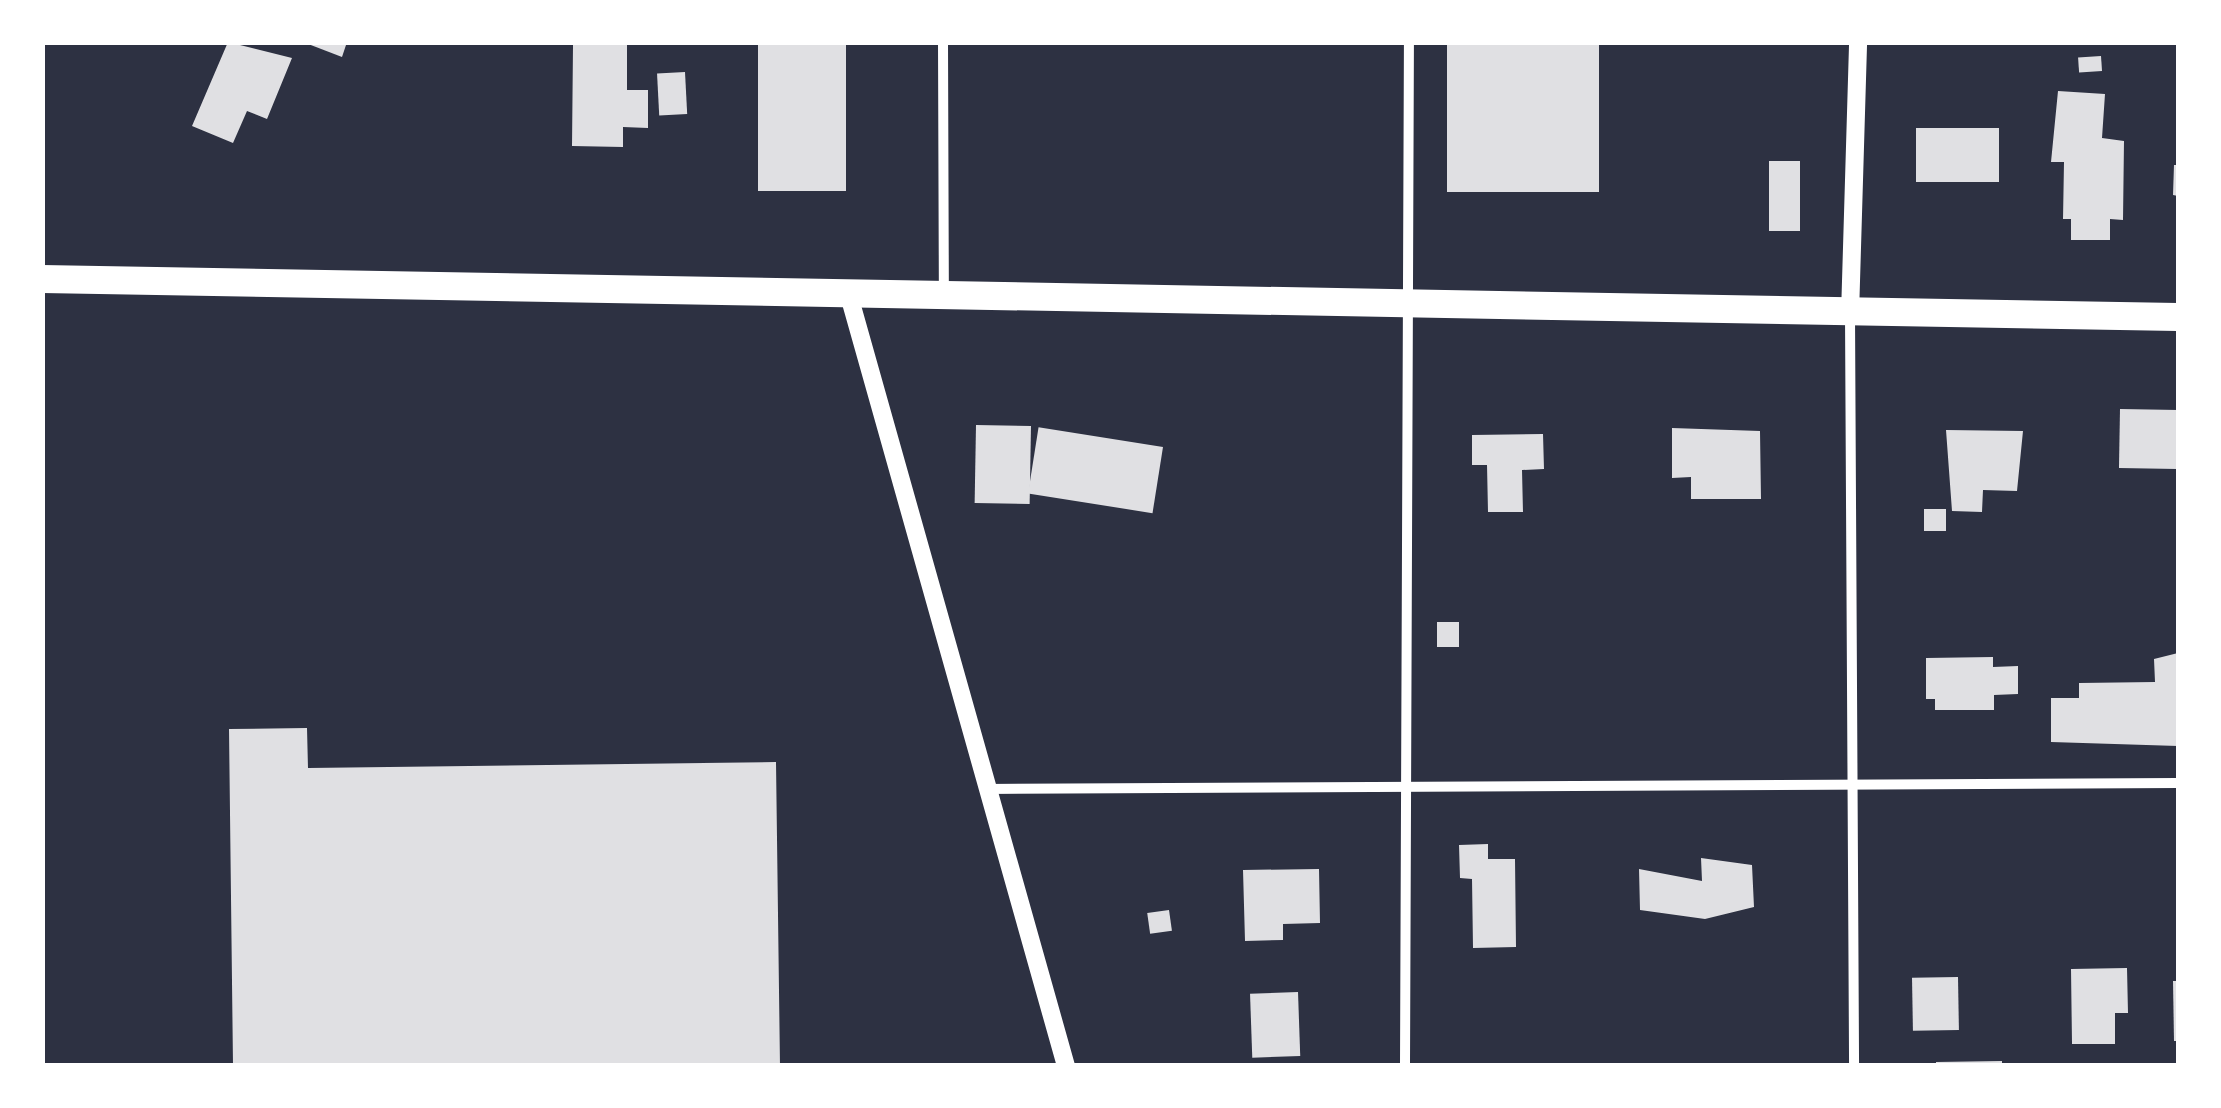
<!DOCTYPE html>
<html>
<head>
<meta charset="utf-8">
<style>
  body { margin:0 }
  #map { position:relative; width:2221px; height:1108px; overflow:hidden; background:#2d3142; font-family:"Playfair Display",serif }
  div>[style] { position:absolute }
  .building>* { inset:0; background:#e0e0e3; transform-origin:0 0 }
  .minor>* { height:10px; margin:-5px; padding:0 5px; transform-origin:5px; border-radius:5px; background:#fff }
  .tertiary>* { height:18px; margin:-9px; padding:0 9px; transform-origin:9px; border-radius:9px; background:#fff }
  .trunk>* { height:28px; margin:-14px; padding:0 14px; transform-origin:14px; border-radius:14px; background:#fff }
  span { translate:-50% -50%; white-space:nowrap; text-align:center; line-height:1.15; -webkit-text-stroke:8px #fff; paint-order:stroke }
  .frame { position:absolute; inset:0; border:45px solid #fff; pointer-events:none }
</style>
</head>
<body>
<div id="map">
  <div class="building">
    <div style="clip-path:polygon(228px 42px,292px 58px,267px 119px,247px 111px,233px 143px,192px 126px)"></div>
    <div style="clip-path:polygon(303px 42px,347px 42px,342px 57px)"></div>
    <div style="left:758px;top:42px;width:88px;height:149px"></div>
    <div style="left:1447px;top:42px;width:152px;height:150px"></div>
    <div style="clip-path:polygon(573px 45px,627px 45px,627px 90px,648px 90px,648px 128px,623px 127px,623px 147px,572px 146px)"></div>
    <div style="left:2101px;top:56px;width:15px;height:23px;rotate:86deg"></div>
    <div style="left:685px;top:72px;width:42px;height:28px;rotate:87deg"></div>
    <div style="clip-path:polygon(2058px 91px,2105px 94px,2102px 138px,2124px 141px,2123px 220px,2110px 219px,2110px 240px,2071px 240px,2071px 219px,2063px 219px,2064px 162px,2051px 162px)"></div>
    <div style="left:1916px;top:128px;width:83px;height:54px"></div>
    <div style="left:1769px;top:161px;width:31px;height:70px"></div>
    <div style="clip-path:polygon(2174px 165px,2178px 165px,2178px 196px,2173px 195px)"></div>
    <div style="left:2120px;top:409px;width:58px;height:59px;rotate:1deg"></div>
    <div style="left:976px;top:425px;width:55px;height:78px;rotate:1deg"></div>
    <div style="clip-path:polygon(1672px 428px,1760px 431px,1761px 499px,1691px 499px,1691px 477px,1672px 478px)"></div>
    <div style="clip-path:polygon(1946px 430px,2023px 431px,2017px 491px,1983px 490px,1982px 512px,1952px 511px)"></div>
    <div style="clip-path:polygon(1543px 434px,1544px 469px,1522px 470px,1523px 512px,1488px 512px,1487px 465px,1472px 465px,1472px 435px)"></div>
    <div style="left:1163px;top:447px;width:67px;height:126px;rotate:99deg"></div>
    <div style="left:1924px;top:509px;width:22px;height:22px"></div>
    <div style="left:1437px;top:622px;width:22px;height:25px"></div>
    <div style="clip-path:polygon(2178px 653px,2178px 746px,2051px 742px,2051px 698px,2079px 698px,2079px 683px,2155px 682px,2154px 659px)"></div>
    <div style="clip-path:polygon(1993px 657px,1993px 667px,2018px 666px,2018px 694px,1994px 695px,1994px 710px,1935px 710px,1935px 699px,1926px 699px,1926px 658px)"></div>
    <div style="clip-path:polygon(307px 728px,308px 768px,776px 762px,780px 1066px,233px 1066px,229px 729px)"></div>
    <div style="clip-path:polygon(1488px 844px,1488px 859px,1515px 859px,1516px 947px,1473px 948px,1472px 879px,1460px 878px,1459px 845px)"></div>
    <div style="clip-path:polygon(1701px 858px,1752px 865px,1754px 907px,1705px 919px,1640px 910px,1639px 869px,1702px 881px)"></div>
    <div style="clip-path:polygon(1319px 869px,1320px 923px,1283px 924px,1283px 940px,1245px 941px,1243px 870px)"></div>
    <div style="left:1169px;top:910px;width:21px;height:22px;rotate:82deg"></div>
    <div style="clip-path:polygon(2127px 968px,2128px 1013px,2115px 1013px,2115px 1044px,2072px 1044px,2071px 969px)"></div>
    <div style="left:1958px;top:977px;width:53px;height:46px;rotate:89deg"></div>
    <div style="clip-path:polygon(2173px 981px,2178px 981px,2178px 1041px,2174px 1041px)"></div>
    <div style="left:1298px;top:992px;width:64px;height:48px;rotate:88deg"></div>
    <div style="clip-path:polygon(2002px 1061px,2002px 1066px,1936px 1066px,1936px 1062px)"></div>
  </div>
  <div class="minor">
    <div style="left:943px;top:42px;width:250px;rotate:89.8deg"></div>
    <div style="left:1850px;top:315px;width:751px;rotate:89.69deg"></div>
    <div style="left:985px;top:789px;width:1193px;rotate:-0.29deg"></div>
    <div style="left:1405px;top:1066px;width:1024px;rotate:-89.78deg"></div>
  </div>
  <div class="tertiary">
    <div style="left:848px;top:292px;width:804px;rotate:74.27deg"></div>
    <div style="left:1850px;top:315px;width:273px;rotate:-88.3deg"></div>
  </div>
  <div class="trunk">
    <div style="left:42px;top:279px;width:2136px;rotate:1.02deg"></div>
  </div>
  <div class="frame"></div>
</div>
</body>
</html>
